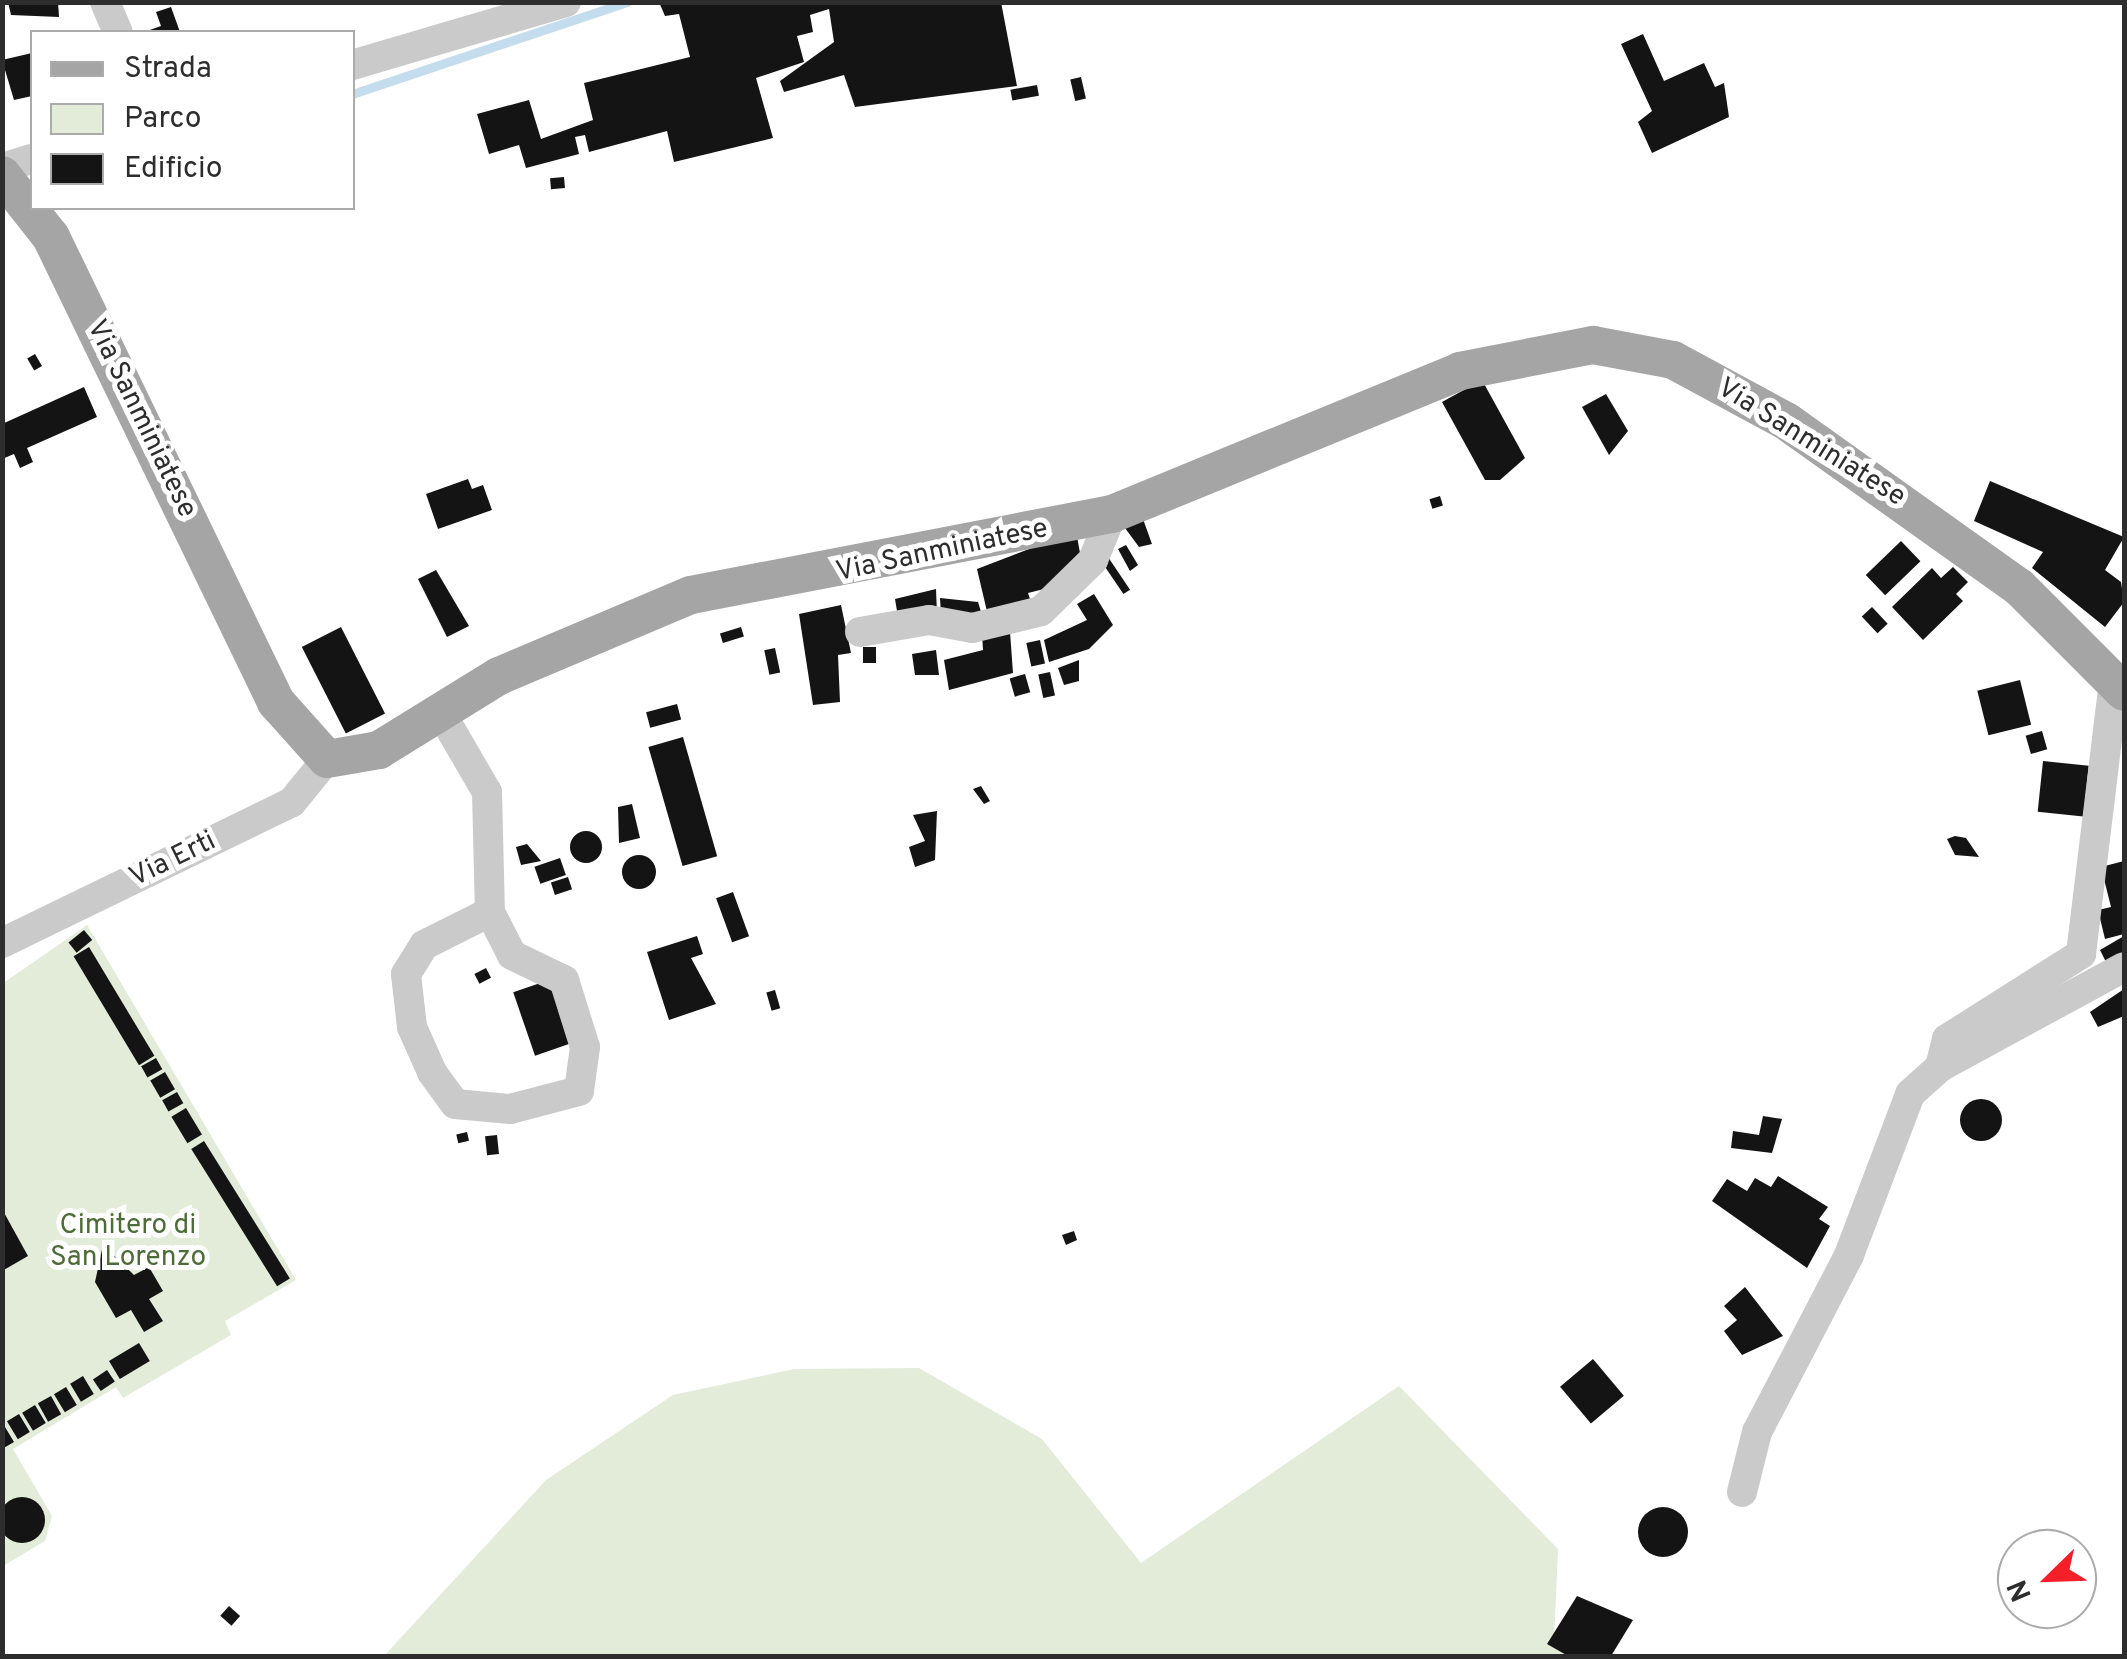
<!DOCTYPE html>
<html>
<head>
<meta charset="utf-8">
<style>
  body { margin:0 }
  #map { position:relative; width:2127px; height:1659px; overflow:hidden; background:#fff; font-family:Overpass,sans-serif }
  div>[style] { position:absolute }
  .green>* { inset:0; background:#e2ecd9 }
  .stream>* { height:9px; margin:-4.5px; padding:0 4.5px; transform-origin:4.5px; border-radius:4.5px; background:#c3dcee }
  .building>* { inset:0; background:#141414; transform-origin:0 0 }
  .round { border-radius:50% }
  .minor>* { height:30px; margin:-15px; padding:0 15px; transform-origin:15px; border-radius:15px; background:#cacaca }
  .major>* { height:38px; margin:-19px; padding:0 19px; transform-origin:19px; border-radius:19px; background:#a5a5a5 }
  span { translate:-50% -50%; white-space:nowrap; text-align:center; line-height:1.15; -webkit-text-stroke:10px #fff; paint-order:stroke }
  .street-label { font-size:28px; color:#2d2d2d }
  .park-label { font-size:28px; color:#4e6c37 }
  .frame { position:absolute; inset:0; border:5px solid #2d2d2d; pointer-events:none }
  .legend { position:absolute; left:30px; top:30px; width:325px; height:180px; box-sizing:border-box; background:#fff; border:2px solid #ababab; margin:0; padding:12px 18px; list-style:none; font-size:30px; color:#2d2d2d }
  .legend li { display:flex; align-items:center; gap:20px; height:50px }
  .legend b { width:50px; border:2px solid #ababab }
  .north { position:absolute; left:1997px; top:1529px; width:100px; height:100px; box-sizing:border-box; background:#fff; border:2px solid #ababab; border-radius:50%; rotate:247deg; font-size:28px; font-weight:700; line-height:40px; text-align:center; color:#2d2d2d }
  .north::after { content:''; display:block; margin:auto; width:35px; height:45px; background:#f41f28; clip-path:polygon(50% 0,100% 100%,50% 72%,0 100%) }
</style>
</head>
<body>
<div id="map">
  <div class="green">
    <div style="clip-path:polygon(87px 925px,296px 1280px,225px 1321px,231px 1335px,123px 1398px,116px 1387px,13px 1449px,52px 1516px,45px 1541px,3px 1566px,2px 984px)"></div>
    <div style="clip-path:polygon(919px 1368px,1042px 1439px,1141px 1563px,1399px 1386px,1558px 1549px,1554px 1640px,1580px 1656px,384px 1656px,546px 1480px,673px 1395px,794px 1369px)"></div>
  </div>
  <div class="stream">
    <div style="left:352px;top:94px;width:290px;rotate:-18.5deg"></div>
  </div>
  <div class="building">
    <div style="clip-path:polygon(8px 2px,58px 2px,59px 17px,11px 15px)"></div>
    <div style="clip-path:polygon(659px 2px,1001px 2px,1017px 86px,855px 107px,844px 75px,784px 92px,780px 81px,834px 42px,829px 9px,810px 15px,813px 32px,797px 36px,804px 62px,756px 78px,773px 138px,674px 162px,667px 131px,589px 152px,585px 135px,575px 137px,579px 154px,526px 168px,519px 145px,489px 154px,477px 114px,529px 100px,541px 139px,593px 120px,584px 83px,690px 57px,679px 14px,665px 16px)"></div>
    <div style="clip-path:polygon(171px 7px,180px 32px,144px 32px,161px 26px,156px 12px)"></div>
    <div style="clip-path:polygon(1643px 34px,1664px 81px,1704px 63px,1715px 87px,1724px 83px,1729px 117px,1652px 153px,1638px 122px,1652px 111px,1621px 44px)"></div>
    <div style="clip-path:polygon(32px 53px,32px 96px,14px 100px,2px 60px)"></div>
    <div style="left:1081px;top:77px;width:22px;height:11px;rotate:77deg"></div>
    <div style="left:1037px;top:85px;width:11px;height:27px;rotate:80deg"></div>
    <div style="left:564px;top:177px;width:11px;height:14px;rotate:85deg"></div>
    <div style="left:35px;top:354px;width:14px;height:9px;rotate:60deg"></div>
    <div style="clip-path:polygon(1482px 380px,1525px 458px,1500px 480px,1485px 480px,1442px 402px)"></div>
    <div style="clip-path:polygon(84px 387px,97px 417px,27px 448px,33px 462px,20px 468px,14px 454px,2px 459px,2px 424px)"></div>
    <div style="clip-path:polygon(1606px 394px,1628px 431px,1609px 455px,1582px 407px)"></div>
    <div style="clip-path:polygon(468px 479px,472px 489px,483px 485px,492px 510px,438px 529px,426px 494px)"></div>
    <div style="clip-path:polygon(1990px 481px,2124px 537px,2105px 570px,2121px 582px,2124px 602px,2105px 627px,2032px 568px,2043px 552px,1974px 521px)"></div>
    <div style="left:1440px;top:496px;width:10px;height:11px;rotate:73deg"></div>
    <div style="clip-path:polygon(1143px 519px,1152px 544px,1139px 547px,1125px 528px)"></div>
    <div style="clip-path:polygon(1076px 531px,1082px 564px,1068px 583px,1028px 593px,1033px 608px,989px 620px,977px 569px)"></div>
    <div style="left:1901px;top:541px;width:28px;height:49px;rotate:46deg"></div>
    <div style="clip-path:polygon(1126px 545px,1138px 565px,1130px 571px,1118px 549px)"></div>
    <div style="left:1106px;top:554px;width:43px;height:8px;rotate:56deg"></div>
    <div style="clip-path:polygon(1953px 567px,1968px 582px,1956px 594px,1963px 601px,1923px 640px,1892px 607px,1932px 568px,1941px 578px)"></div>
    <div style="clip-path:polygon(436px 570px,469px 626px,447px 637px,418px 579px)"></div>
    <div style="clip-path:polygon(936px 589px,937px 614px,898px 617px,895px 599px)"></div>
    <div style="clip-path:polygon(1094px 594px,1113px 625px,1089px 649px,1049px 662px,1044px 640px,1087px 620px,1077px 604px)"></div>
    <div style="clip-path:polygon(940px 598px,978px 602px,983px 618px,941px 615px)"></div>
    <div style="clip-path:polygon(841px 605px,851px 653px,838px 655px,840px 702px,813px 705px,799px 614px)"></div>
    <div style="left:1872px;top:607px;width:23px;height:14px;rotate:47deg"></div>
    <div style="left:341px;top:627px;width:97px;height:44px;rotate:63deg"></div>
    <div style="left:741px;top:627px;width:10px;height:22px;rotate:73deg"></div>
    <div style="clip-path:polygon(1010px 632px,1013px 673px,949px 690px,944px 660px,983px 650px,982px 634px)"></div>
    <div style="left:1040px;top:640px;width:24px;height:14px;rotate:78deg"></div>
    <div style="left:876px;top:647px;width:16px;height:13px;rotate:90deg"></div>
    <div style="left:775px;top:648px;width:25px;height:11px;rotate:78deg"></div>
    <div style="clip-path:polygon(936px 650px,939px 675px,915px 675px,912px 654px)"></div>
    <div style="clip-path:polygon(1079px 660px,1079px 681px,1064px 685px,1058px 668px)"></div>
    <div style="left:1050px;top:672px;width:24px;height:12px;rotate:78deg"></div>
    <div style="left:1025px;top:674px;width:19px;height:16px;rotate:74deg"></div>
    <div style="left:2020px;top:680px;width:46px;height:44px;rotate:76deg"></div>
    <div style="left:677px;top:704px;width:16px;height:32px;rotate:75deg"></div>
    <div style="left:2042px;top:731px;width:19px;height:17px;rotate:74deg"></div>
    <div style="left:683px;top:737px;width:124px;height:36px;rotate:74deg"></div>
    <div style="left:2043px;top:761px;width:46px;height:51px;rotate:6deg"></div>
    <div style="clip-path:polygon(981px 786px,990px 801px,984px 804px,973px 789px)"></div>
    <div style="clip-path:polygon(632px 804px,640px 838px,619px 843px,618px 807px)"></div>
    <div style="clip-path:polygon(937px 811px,935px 860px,915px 867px,909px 847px,925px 841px,913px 815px)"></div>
    <div class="round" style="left:570px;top:831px;width:32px;height:32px"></div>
    <div style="clip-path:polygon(1955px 836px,1966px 838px,1979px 857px,1955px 855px,1947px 839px)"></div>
    <div style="clip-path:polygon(527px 844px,541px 861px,521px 865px,516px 847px)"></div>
    <div class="round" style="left:622px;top:855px;width:34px;height:34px"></div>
    <div style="left:560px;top:858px;width:18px;height:27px;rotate:71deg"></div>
    <div style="clip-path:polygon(2124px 861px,2124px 934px,2105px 939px,2098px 910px,2111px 907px,2101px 867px)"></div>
    <div style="left:568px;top:877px;width:13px;height:18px;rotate:72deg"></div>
    <div style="left:733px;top:892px;width:47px;height:18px;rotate:70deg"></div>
    <div style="left:84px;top:930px;width:13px;height:20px;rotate:51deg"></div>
    <div style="clip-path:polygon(697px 936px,703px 954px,691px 958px,716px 1004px,669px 1020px,647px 952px)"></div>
    <div style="clip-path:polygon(2124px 936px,2124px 961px,2110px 970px,2100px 950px)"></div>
    <div style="left:89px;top:947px;width:127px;height:18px;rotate:59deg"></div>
    <div style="left:486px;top:968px;width:11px;height:13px;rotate:63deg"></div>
    <div style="left:552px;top:979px;width:67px;height:41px;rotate:71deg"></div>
    <div style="clip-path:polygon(2124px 989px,2124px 1016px,2098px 1027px,2090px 1012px)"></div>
    <div style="left:775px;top:990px;width:19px;height:9px;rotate:74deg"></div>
    <div style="left:156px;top:1058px;width:13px;height:17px;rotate:61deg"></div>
    <div style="left:165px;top:1072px;width:20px;height:17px;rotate:60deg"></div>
    <div style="left:177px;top:1092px;width:13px;height:17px;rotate:61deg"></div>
    <div class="round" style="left:1960px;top:1099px;width:42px;height:42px"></div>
    <div style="left:186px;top:1108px;width:31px;height:17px;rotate:59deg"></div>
    <div style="clip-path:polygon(1763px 1116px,1782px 1119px,1772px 1153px,1731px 1148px,1733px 1131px,1759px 1135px)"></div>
    <div style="left:467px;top:1132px;width:9px;height:11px;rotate:77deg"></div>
    <div style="left:497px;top:1135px;width:19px;height:12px;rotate:84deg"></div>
    <div style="left:204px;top:1141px;width:162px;height:15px;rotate:58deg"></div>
    <div style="clip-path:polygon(1778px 1176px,1828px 1207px,1819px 1219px,1830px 1226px,1807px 1268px,1712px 1201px,1727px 1179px,1747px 1191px,1755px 1178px,1771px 1187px)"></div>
    <div style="clip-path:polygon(2px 1209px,28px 1256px,2px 1271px)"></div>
    <div style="clip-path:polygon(1074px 1231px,1077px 1240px,1066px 1245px,1062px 1235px)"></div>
    <div style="clip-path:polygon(103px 1245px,134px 1275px,149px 1267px,163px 1291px,149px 1299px,163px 1321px,144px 1332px,131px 1310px,116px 1318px,95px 1282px)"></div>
    <div style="clip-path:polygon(1745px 1287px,1783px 1336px,1742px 1355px,1724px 1331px,1737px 1320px,1724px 1306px)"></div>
    <div style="left:139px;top:1343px;width:21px;height:35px;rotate:59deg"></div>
    <div style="left:1593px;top:1359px;width:48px;height:43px;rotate:50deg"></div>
    <div style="left:107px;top:1370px;width:14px;height:17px;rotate:56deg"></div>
    <div style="left:83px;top:1376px;width:21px;height:15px;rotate:59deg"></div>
    <div style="left:66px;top:1387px;width:21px;height:14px;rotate:59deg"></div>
    <div style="left:51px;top:1396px;width:21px;height:15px;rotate:61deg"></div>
    <div style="left:35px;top:1405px;width:21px;height:15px;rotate:59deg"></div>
    <div style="left:19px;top:1414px;width:21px;height:14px;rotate:59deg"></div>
    <div style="clip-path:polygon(2px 1422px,14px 1442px,2px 1449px)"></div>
    <div class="round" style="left:-1px;top:1497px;width:46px;height:46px"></div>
    <div class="round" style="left:1638px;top:1507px;width:50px;height:50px"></div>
    <div style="clip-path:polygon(1577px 1596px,1633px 1620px,1611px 1656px,1568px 1656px,1547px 1644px)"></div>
    <div style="left:229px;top:1606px;width:15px;height:13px;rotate:42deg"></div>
  </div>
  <div class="minor">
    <div style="left:105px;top:2px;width:33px;rotate:67deg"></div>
    <div style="left:352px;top:65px;width:223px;rotate:-16.4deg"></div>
    <div style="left:2px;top:168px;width:31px;rotate:-17deg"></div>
    <div style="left:860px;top:632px;width:70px;rotate:-9.9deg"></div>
    <div style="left:929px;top:620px;width:44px;rotate:10.5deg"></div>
    <div style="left:972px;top:628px;width:71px;rotate:-13.8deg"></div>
    <div style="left:1041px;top:611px;width:73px;rotate:-44.4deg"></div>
    <div style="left:1093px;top:560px;width:50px;rotate:-67.6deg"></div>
    <div style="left:441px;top:713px;width:91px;rotate:59.8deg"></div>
    <div style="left:487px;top:792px;width:120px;rotate:88.6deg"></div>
    <div style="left:490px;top:912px;width:48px;rotate:62.9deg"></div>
    <div style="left:512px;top:955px;width:58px;rotate:25.7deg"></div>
    <div style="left:564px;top:980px;width:70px;rotate:72.6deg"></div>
    <div style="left:585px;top:1047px;width:44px;rotate:97.8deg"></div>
    <div style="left:579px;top:1091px;width:71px;rotate:165.4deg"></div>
    <div style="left:510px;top:1109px;width:55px;rotate:-174.8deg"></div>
    <div style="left:455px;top:1104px;width:39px;rotate:-126deg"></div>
    <div style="left:432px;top:1072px;width:49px;rotate:-114deg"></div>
    <div style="left:412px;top:1027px;width:53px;rotate:-96.5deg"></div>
    <div style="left:406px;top:974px;width:34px;rotate:-58deg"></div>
    <div style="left:424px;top:945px;width:74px;rotate:-26.6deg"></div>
    <div style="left:2px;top:943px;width:322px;rotate:-25.9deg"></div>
    <div style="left:292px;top:802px;width:55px;rotate:-50.9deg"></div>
    <div style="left:1940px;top:1067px;width:29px;rotate:-76deg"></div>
    <div style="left:1947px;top:1039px;width:159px;rotate:-32.4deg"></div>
    <div style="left:2081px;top:954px;width:274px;rotate:-83.1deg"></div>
    <div style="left:1742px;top:1492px;width:62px;rotate:-76deg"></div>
    <div style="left:1757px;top:1432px;width:199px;rotate:-62.5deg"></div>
    <div style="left:1849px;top:1255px;width:172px;rotate:-69.2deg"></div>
    <div style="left:1910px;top:1094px;width:40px;rotate:-42deg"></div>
    <div style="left:1940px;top:1067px;width:209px;rotate:-28.5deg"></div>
  </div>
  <div class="major">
    <div style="left:2px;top:175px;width:79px;rotate:51.7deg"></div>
    <div style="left:51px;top:237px;width:517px;rotate:64.18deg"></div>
    <div style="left:276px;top:702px;width:76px;rotate:48.2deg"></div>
    <div style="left:327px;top:759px;width:53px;rotate:-9.8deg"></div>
    <div style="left:379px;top:750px;width:141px;rotate:-31.7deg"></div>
    <div style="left:499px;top:676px;width:208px;rotate:-22.9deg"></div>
    <div style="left:691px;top:595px;width:429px;rotate:-10.9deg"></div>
    <div style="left:1112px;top:514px;width:376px;rotate:-22.3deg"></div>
    <div style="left:1460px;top:371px;width:136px;rotate:-11.1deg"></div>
    <div style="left:1593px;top:345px;width:81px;rotate:10.6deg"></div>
    <div style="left:1673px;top:360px;width:128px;rotate:28.4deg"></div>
    <div style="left:1786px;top:421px;width:286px;rotate:35.5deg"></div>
    <div style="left:2019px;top:587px;width:148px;rotate:45deg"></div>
  </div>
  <div class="street-label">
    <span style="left:141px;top:419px;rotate:64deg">Via Sanminiatese</span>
    <span style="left:1811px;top:443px;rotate:32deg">Via Sanminiatese</span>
    <span style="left:942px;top:551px;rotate:-12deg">Via Sanminiatese</span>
    <span style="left:173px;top:860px;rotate:-26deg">Via Erti</span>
  </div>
  <div class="park-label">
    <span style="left:128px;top:1242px">Cimitero di<br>San Lorenzo</span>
  </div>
  <div class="frame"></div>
  <ul class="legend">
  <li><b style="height:12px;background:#a5a5a5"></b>Strada</li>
  <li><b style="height:28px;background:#e2ecd9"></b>Parco</li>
  <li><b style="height:28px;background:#141414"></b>Edificio</li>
  </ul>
  <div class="north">N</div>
</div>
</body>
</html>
